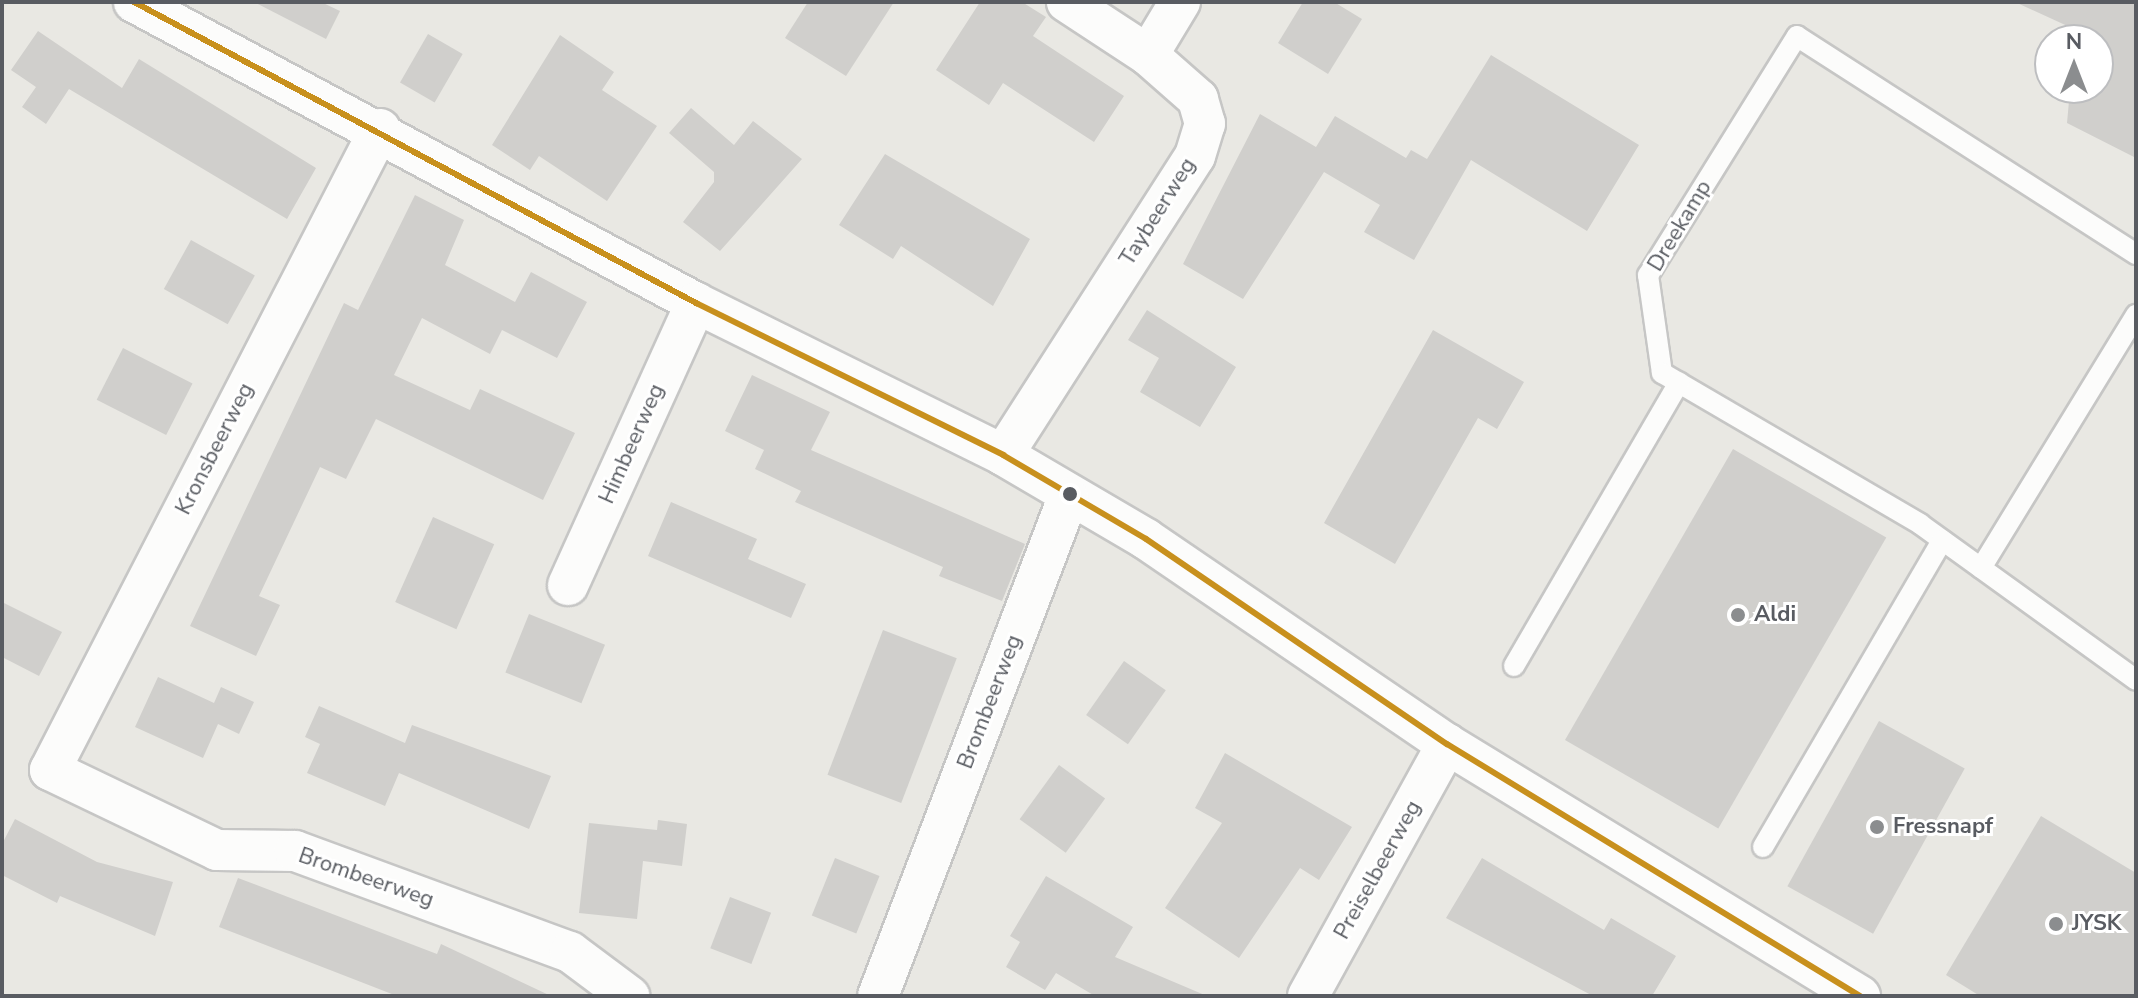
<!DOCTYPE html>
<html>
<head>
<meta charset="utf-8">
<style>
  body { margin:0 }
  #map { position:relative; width:2138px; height:998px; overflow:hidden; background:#e9e8e3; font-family:"Nunito Sans",sans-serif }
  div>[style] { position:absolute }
  .building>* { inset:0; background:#d0cfcc; transform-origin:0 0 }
  .roads { filter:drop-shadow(2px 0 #c6c6c5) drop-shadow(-2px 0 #c6c6c5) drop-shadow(0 2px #c6c6c5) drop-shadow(0 -2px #c6c6c5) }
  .lane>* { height:20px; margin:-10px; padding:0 10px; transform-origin:10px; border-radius:10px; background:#fcfcfb }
  .street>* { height:40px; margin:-20px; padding:0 20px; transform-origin:20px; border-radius:20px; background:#fcfcfb }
  .bus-1>* { height:6px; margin:-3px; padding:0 3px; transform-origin:3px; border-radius:3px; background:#c8901d }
  .dots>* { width:22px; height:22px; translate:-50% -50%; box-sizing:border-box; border:4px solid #fff; border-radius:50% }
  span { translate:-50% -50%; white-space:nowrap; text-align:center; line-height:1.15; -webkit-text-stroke:6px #fff; paint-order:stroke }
  .street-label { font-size:22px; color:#595c62 }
  .poi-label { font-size:22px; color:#595c62; font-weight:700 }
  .left { translate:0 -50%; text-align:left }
  .frame { position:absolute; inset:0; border:4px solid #595c62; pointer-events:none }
  .north { position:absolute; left:2034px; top:24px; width:80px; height:80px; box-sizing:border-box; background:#fff; border:2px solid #bdbec0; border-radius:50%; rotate:0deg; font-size:22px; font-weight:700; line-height:32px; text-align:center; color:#595c62 }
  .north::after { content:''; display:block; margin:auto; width:28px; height:36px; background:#8b8d8f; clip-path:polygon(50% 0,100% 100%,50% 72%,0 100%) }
</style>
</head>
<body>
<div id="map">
  <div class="building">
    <div style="clip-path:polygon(254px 2px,321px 2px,340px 11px,326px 39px)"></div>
    <div style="clip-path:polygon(808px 2px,894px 2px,846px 76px,785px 38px)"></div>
    <div style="clip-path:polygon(980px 2px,1022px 2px,1046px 17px,1033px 36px,1124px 96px,1094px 142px,1003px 83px,989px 105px,936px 70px)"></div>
    <div style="clip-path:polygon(1303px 2px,1334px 2px,1362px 19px,1328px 74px,1278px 43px)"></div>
    <div style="clip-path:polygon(2015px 2px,2136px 2px,2136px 158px,2067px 123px,2070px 90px,2098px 88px,2098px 40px)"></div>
    <div style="clip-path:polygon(38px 31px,122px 88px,139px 59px,316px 168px,287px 219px,69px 89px,46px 124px,22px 107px,36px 87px,11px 70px)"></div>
    <div style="left:428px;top:34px;width:40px;height:56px;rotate:30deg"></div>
    <div style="clip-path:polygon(560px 35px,614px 72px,602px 90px,657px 126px,607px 201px,539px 156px,530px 170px,492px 145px)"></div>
    <div style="clip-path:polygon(1491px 55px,1639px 145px,1587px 231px,1471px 160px,1414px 260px,1364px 232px,1380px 205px,1324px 172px,1243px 299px,1183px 264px,1260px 114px,1316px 147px,1335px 116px,1406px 158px,1411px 150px,1427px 159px)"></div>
    <div style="clip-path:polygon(691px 108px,734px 145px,753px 121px,802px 159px,720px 251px,683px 222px,714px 182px,714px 172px,669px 133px)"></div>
    <div style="clip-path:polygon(885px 154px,1030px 239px,993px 306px,901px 246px,893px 259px,839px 225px)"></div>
    <div style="clip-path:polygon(415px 195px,464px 220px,445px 265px,515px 302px,531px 272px,587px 302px,557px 358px,502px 330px,490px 354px,422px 318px,394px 375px,470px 410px,480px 389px,575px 433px,543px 500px,376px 419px,346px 479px,320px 467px,259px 596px,280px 605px,256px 656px,190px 626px,344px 303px,358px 310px)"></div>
    <div style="left:191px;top:240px;width:73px;height:56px;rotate:29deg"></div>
    <div style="clip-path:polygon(1147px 310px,1236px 367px,1200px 427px,1140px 392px,1159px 358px,1128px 340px)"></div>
    <div style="clip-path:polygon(1433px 330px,1524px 382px,1497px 429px,1478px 418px,1395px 564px,1324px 523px)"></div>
    <div style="left:123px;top:348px;width:78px;height:58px;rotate:27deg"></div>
    <div style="clip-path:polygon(752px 375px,830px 412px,811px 450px,1025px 544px,1002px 601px,939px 576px,943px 567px,795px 502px,801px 491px,755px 469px,764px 450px,725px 431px)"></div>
    <div style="left:1733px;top:449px;width:177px;height:336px;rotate:30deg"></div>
    <div style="clip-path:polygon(671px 502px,757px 539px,748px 559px,806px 584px,791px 618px,648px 556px)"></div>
    <div style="left:433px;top:517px;width:67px;height:93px;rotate:24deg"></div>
    <div style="clip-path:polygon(2px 602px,62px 632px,39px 676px,2px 657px)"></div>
    <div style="left:529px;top:614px;width:82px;height:63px;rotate:22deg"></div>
    <div style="left:883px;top:630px;width:79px;height:155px;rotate:21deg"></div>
    <div style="left:1124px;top:661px;width:51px;height:66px;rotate:35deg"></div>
    <div style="clip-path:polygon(158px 677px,214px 703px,221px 687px,254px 702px,239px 734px,218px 724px,203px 758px,135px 727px)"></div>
    <div style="clip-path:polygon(319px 706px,405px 743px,412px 725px,551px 776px,529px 829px,399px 773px,385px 806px,307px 773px,320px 744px,305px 737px)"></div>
    <div style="left:1879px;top:721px;width:98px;height:189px;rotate:29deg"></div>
    <div style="clip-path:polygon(1225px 753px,1352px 827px,1319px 880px,1300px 868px,1239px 958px,1165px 908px,1222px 823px,1195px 808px)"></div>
    <div style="left:1059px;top:765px;width:57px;height:67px;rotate:36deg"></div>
    <div style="clip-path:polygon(2041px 816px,2136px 873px,2136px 996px,1980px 996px,1946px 975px)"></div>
    <div style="clip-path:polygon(15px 819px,97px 862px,173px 882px,155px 936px,60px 896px,57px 903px,2px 875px,2px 844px)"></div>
    <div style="clip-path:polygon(658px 820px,687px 824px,682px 866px,643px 861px,637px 919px,579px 913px,589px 823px,657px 830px)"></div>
    <div style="left:835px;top:858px;width:48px;height:62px;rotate:22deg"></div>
    <div style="clip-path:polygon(1482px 858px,1604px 930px,1611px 918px,1676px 956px,1652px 996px,1593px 996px,1446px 918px)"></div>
    <div style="clip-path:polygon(1046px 876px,1133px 927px,1115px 957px,1207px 996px,1095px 996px,1056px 973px,1045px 990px,1006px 967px,1020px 942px,1010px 936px)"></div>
    <div style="clip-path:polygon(238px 878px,437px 954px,441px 944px,551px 996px,397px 996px,219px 927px)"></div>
    <div style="left:730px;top:897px;width:44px;height:55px;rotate:21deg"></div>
  </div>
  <div class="roads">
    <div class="lane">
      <div style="left:2136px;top:254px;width:403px;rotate:-147.3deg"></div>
      <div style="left:1797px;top:36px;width:282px;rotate:121.9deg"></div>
      <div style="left:1648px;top:275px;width:99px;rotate:81.9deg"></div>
      <div style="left:1662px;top:373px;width:299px;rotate:30.3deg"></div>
      <div style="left:1920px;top:524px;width:266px;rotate:35.8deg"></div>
      <div style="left:1981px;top:568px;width:297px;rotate:-58.5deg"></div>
      <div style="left:1514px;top:666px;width:328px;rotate:-59.8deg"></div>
      <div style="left:1763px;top:847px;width:355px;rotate:-59.7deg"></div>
    </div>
    <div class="street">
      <div style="left:134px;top:2px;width:638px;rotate:28.17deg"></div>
      <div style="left:696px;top:303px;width:343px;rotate:26.3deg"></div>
      <div style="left:1003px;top:455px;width:166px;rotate:30.4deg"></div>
      <div style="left:1146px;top:539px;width:364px;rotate:34.3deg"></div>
      <div style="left:1447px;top:744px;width:484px;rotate:31.4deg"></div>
      <div style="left:1148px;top:55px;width:62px;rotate:-58.9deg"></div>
      <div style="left:380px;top:129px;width:721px;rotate:117.24deg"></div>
      <div style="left:50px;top:770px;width:185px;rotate:25.6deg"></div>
      <div style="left:217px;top:850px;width:78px;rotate:0.7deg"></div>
      <div style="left:295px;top:851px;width:293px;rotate:20.2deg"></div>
      <div style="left:570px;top:952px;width:74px;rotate:36.7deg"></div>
      <div style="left:1003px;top:455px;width:355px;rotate:-57.3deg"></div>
      <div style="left:1195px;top:156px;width:34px;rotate:-73deg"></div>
      <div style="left:1205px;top:124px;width:26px;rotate:-106deg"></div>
      <div style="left:1198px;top:99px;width:67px;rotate:-138.7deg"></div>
      <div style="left:1148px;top:55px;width:97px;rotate:-146.8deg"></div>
      <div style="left:568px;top:585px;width:310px;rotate:-65.6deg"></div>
      <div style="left:878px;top:996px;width:533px;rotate:-69.12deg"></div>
      <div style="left:1308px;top:996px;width:288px;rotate:-61.1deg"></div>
    </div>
  </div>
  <div class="bus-1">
    <div style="left:134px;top:2px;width:638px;rotate:28.17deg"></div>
    <div style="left:696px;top:303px;width:343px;rotate:26.3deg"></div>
    <div style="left:1003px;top:455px;width:166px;rotate:30.4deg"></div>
    <div style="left:1146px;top:539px;width:364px;rotate:34.3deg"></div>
    <div style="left:1447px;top:744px;width:484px;rotate:31.4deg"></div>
  </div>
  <div class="dots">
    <div style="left:1070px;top:494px;background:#595c62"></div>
    <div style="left:1738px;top:615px;background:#8b8d8f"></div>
    <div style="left:1877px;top:827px;background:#8b8d8f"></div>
    <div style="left:2056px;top:924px;background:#8b8d8f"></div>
  </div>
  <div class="street-label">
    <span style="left:1158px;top:212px;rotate:-58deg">Taybeerweg</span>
    <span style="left:1680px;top:226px;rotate:-59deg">Dreekamp</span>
    <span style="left:632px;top:444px;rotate:-66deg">Himbeerweg</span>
    <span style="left:215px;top:449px;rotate:-63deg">Kronsbeerweg</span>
    <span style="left:990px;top:702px;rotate:-69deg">Brombeerweg</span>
    <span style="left:1378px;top:870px;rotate:-61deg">Preiselbeerweg</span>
    <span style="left:366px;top:878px;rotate:19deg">Brombeerweg</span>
  </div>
  <div class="poi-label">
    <span class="left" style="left:1754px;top:615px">Aldi</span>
    <span class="left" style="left:1893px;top:827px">Fressnapf</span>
    <span class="left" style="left:2072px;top:924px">JYSK</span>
  </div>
  <div class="frame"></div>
  <div class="north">N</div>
</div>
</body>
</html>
